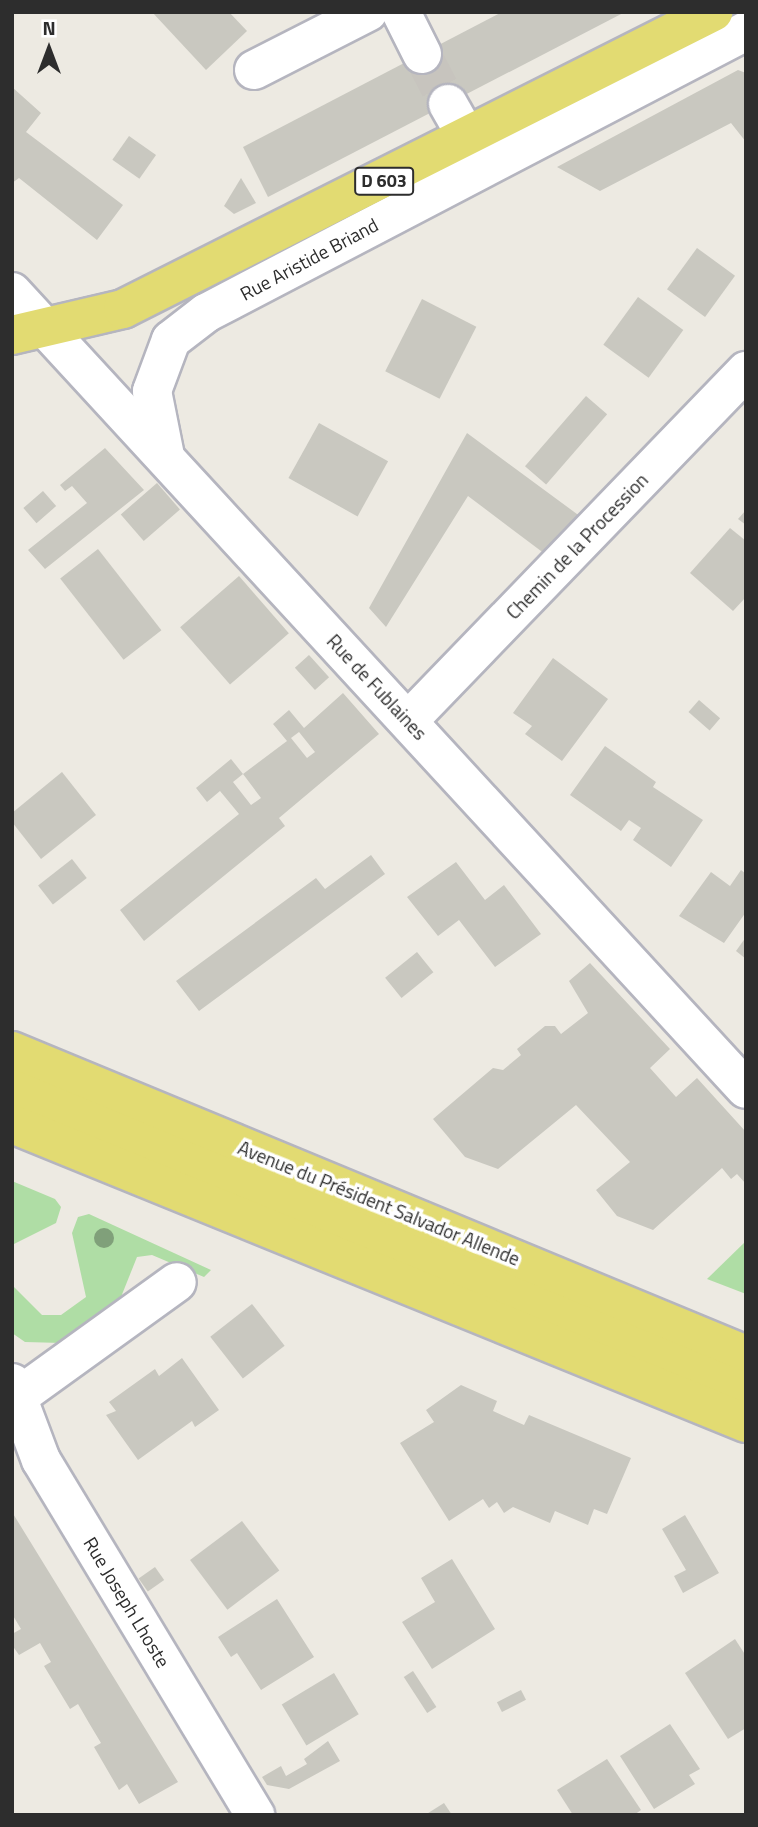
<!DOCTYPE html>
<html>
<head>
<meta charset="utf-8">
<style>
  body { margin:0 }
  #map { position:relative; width:758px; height:1827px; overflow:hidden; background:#edeae2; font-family:"Titillium Web",sans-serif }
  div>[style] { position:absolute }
  .green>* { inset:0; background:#afdda5 }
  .building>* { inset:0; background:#c9c8c0; transform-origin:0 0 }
  .minor-tunnel>* { height:38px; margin-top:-19px; transform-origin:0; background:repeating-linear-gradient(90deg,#c7c4be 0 38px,transparent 0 57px) }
  .roads { filter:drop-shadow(2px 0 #b5b5bf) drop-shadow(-2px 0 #b5b5bf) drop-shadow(0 2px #b5b5bf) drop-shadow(0 -2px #b5b5bf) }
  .minor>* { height:38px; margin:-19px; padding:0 19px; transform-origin:19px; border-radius:19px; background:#fff }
  .major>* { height:38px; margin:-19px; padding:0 19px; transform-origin:19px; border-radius:19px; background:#e2db72 }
  .trees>* { width:20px; height:20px; margin:-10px; border-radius:50%; background:#80a07a }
  span { translate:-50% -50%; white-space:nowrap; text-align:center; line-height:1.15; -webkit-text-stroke:7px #fff; paint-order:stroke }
  .shield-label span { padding:2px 5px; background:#fff; border:2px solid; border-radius:5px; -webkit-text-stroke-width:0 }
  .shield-label { font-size:18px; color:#2d2d2d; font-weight:700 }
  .street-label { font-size:19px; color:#2d2d2d }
  .frame { position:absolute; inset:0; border:14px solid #2d2d2d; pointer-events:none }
  .north { position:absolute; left:14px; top:14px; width:70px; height:70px; -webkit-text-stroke:5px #fff; paint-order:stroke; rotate:0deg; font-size:19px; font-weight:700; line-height:28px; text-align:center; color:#2d2d2d }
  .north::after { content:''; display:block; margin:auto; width:24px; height:32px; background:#2d2d2d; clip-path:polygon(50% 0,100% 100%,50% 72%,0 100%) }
</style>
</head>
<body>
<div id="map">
  <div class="green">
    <div style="clip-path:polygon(12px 1181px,55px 1199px,61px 1207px,56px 1223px,12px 1245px)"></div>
    <div style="clip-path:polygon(89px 1214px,211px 1270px,204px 1277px,152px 1255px,137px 1257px,121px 1297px,62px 1343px,25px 1342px,12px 1333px,12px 1285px,42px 1315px,61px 1315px,86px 1297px,72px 1233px,78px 1217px)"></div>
    <div style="clip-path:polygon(746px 1241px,746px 1294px,707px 1279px)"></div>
  </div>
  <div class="building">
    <div style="clip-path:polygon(152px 12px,229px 12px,247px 31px,206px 70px)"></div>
    <div style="clip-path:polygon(502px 12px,625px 12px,268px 197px,243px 147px)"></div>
    <div style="clip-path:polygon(738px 70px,746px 73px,746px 142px,731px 123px,600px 191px,557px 167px)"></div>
    <div style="clip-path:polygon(12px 87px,41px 113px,26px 132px,123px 205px,97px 240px,19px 178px,12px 183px)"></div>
    <div style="left:129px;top:136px;width:33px;height:29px;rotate:35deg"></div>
    <div style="clip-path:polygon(241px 178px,256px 203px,234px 214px,224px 206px)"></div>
    <div style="left:697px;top:248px;width:47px;height:51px;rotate:36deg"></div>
    <div style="left:638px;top:297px;width:56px;height:59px;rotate:36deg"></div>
    <div style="left:422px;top:299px;width:61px;height:81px;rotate:27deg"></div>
    <div style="left:586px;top:396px;width:28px;height:93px;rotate:41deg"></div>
    <div style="left:319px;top:423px;width:79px;height:63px;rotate:29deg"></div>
    <div style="clip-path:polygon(467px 433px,581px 517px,545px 554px,468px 496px,386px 627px,369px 608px)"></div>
    <div style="clip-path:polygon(105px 448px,144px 490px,45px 569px,28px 550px,87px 503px,72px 486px,65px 491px,60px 485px)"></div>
    <div style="left:157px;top:483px;width:35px;height:48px;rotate:49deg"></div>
    <div style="left:43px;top:491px;width:20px;height:26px;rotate:49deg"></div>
    <div style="clip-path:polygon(746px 510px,746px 525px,738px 519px)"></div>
    <div style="clip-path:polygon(730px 528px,746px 541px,746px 597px,733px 611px,690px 573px)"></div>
    <div style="left:98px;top:549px;width:103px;height:48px;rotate:52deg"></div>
    <div style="left:239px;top:576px;width:76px;height:78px;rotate:49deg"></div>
    <div style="left:309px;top:655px;width:30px;height:19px;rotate:48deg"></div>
    <div style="clip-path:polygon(553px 658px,608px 699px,562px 761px,525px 734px,532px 726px,513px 713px)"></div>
    <div style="clip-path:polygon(evenodd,343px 693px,379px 734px,279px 818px,285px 826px,144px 941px,120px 910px,239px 814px,220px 791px,207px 802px,196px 788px,231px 759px,243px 774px,233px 782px,251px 805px,261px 798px,243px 774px,287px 741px,273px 724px,289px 710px,304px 728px,343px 693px,299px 732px,315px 752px,307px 758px,291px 738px,299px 732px)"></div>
    <div style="left:699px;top:700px;width:28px;height:16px;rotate:41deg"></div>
    <div style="clip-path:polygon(605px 746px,656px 782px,653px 787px,703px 820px,671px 867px,633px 840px,641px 828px,629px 820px,621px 831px,570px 795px)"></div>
    <div style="clip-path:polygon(62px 772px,96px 815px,41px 859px,12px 822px,12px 813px)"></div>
    <div style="clip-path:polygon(371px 855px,385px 874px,199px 1011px,176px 981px,316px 878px,325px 889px)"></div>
    <div style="left:72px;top:859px;width:24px;height:43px;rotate:52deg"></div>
    <div style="clip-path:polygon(456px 862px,485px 900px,504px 885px,541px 934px,495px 967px,459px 920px,438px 936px,407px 897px)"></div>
    <div style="clip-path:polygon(741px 870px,746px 874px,746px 912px,724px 943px,679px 916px,711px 872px,730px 886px)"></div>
    <div style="clip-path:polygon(746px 937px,746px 959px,736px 951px)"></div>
    <div style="left:417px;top:952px;width:26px;height:41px;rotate:51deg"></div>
    <div style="clip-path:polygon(590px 963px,670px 1049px,650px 1068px,676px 1097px,697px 1078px,746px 1132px,746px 1184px,737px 1174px,731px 1179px,722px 1168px,653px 1230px,617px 1216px,596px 1190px,630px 1162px,576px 1105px,498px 1169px,465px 1157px,433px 1119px,493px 1068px,503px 1070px,521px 1055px,517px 1049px,545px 1026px,555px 1026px,561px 1034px,588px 1013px,569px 981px)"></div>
    <div style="left:252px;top:1304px;width:53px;height:53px;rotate:52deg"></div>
    <div style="clip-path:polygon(182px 1358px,219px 1410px,195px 1427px,192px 1421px,138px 1460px,106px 1415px,116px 1411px,109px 1402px,155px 1369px,159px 1376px)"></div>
    <div style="clip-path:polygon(461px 1385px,497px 1401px,493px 1411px,524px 1425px,529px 1415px,631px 1458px,607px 1514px,594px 1509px,588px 1525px,555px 1511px,550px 1523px,513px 1507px,504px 1513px,497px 1502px,489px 1508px,483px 1499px,449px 1521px,400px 1443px,434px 1422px,426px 1410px)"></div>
    <div style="clip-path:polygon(12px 1512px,178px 1782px,139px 1804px,127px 1784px,119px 1790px,94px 1747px,101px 1743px,89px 1723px,78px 1704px,70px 1709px,44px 1666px,51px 1662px,40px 1643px,19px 1655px,12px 1645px,12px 1634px,21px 1629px,12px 1614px)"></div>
    <div style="clip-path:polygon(685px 1515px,719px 1573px,683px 1593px,674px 1576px,686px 1570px,662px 1529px)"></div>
    <div style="left:242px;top:1521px;width:62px;height:65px;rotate:53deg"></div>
    <div style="clip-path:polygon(452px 1559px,495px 1629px,432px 1669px,402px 1622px,435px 1602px,421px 1578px)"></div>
    <div style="left:155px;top:1567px;width:16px;height:20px;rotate:55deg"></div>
    <div style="clip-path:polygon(277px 1599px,314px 1657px,261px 1690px,237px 1653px,231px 1657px,218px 1637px)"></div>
    <div style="clip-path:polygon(735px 1639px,746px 1656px,746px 1728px,728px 1739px,685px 1673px)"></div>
    <div style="left:413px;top:1671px;width:43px;height:11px;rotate:57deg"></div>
    <div style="left:334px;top:1673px;width:48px;height:61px;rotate:59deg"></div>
    <div style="left:521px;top:1690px;width:11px;height:27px;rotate:63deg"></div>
    <div style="clip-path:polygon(670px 1724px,700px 1769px,689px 1775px,695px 1784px,654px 1809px,620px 1756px)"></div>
    <div style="clip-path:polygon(328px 1741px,340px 1761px,289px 1789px,267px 1785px,262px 1777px,281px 1766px,286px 1776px,307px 1764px,304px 1759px)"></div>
    <div style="clip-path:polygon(607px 1759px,641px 1810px,634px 1815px,573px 1815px,557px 1790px)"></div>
    <div style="clip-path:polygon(444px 1803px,452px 1815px,425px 1815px)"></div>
  </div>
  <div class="minor-tunnel">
    <div style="left:422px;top:54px;width:56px;rotate:62.5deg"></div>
  </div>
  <div class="roads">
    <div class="minor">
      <div style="left:401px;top:12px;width:47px;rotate:63.4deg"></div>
      <div style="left:254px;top:70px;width:128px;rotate:-27deg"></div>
      <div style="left:448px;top:104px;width:40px;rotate:60.3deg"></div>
      <div style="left:12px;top:292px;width:1083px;rotate:47.36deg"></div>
      <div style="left:165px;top:456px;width:66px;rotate:-101.3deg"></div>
      <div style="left:152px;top:391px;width:54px;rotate:-69.6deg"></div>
      <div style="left:171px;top:340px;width:44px;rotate:-37.6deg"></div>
      <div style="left:206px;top:313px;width:609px;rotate:-27.57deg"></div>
      <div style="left:408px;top:721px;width:487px;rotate:-46deg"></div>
      <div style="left:12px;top:1383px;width:82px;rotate:69.4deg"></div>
      <div style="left:41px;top:1460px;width:415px;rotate:58.9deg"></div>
      <div style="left:12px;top:1401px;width:203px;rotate:-35.8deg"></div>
    </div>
    <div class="major">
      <div style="left:12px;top:335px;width:114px;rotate:-13.2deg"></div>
      <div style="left:123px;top:309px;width:661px;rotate:-26.72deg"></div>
      <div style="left:12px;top:1051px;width:794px;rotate:22.5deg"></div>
      <div style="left:12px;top:1089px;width:794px;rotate:22.5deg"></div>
      <div style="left:12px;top:1124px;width:793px;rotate:22.16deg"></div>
    </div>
  </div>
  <div class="trees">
    <div style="left:104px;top:1238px"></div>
  </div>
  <div class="shield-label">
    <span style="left:384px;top:181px">D 603</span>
  </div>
  <div class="street-label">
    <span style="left:309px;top:259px;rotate:-28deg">Rue Aristide Briand</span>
    <span style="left:577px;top:546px;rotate:-46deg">Chemin de la Procession</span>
    <span style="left:377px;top:687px;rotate:47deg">Rue de Fublaines</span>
    <span style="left:379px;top:1203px;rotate:22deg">Avenue du Président Salvador Allende</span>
    <span style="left:127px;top:1602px;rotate:59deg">Rue Joseph Lhoste</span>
  </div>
  <div class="frame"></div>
  <div class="north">N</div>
</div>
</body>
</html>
